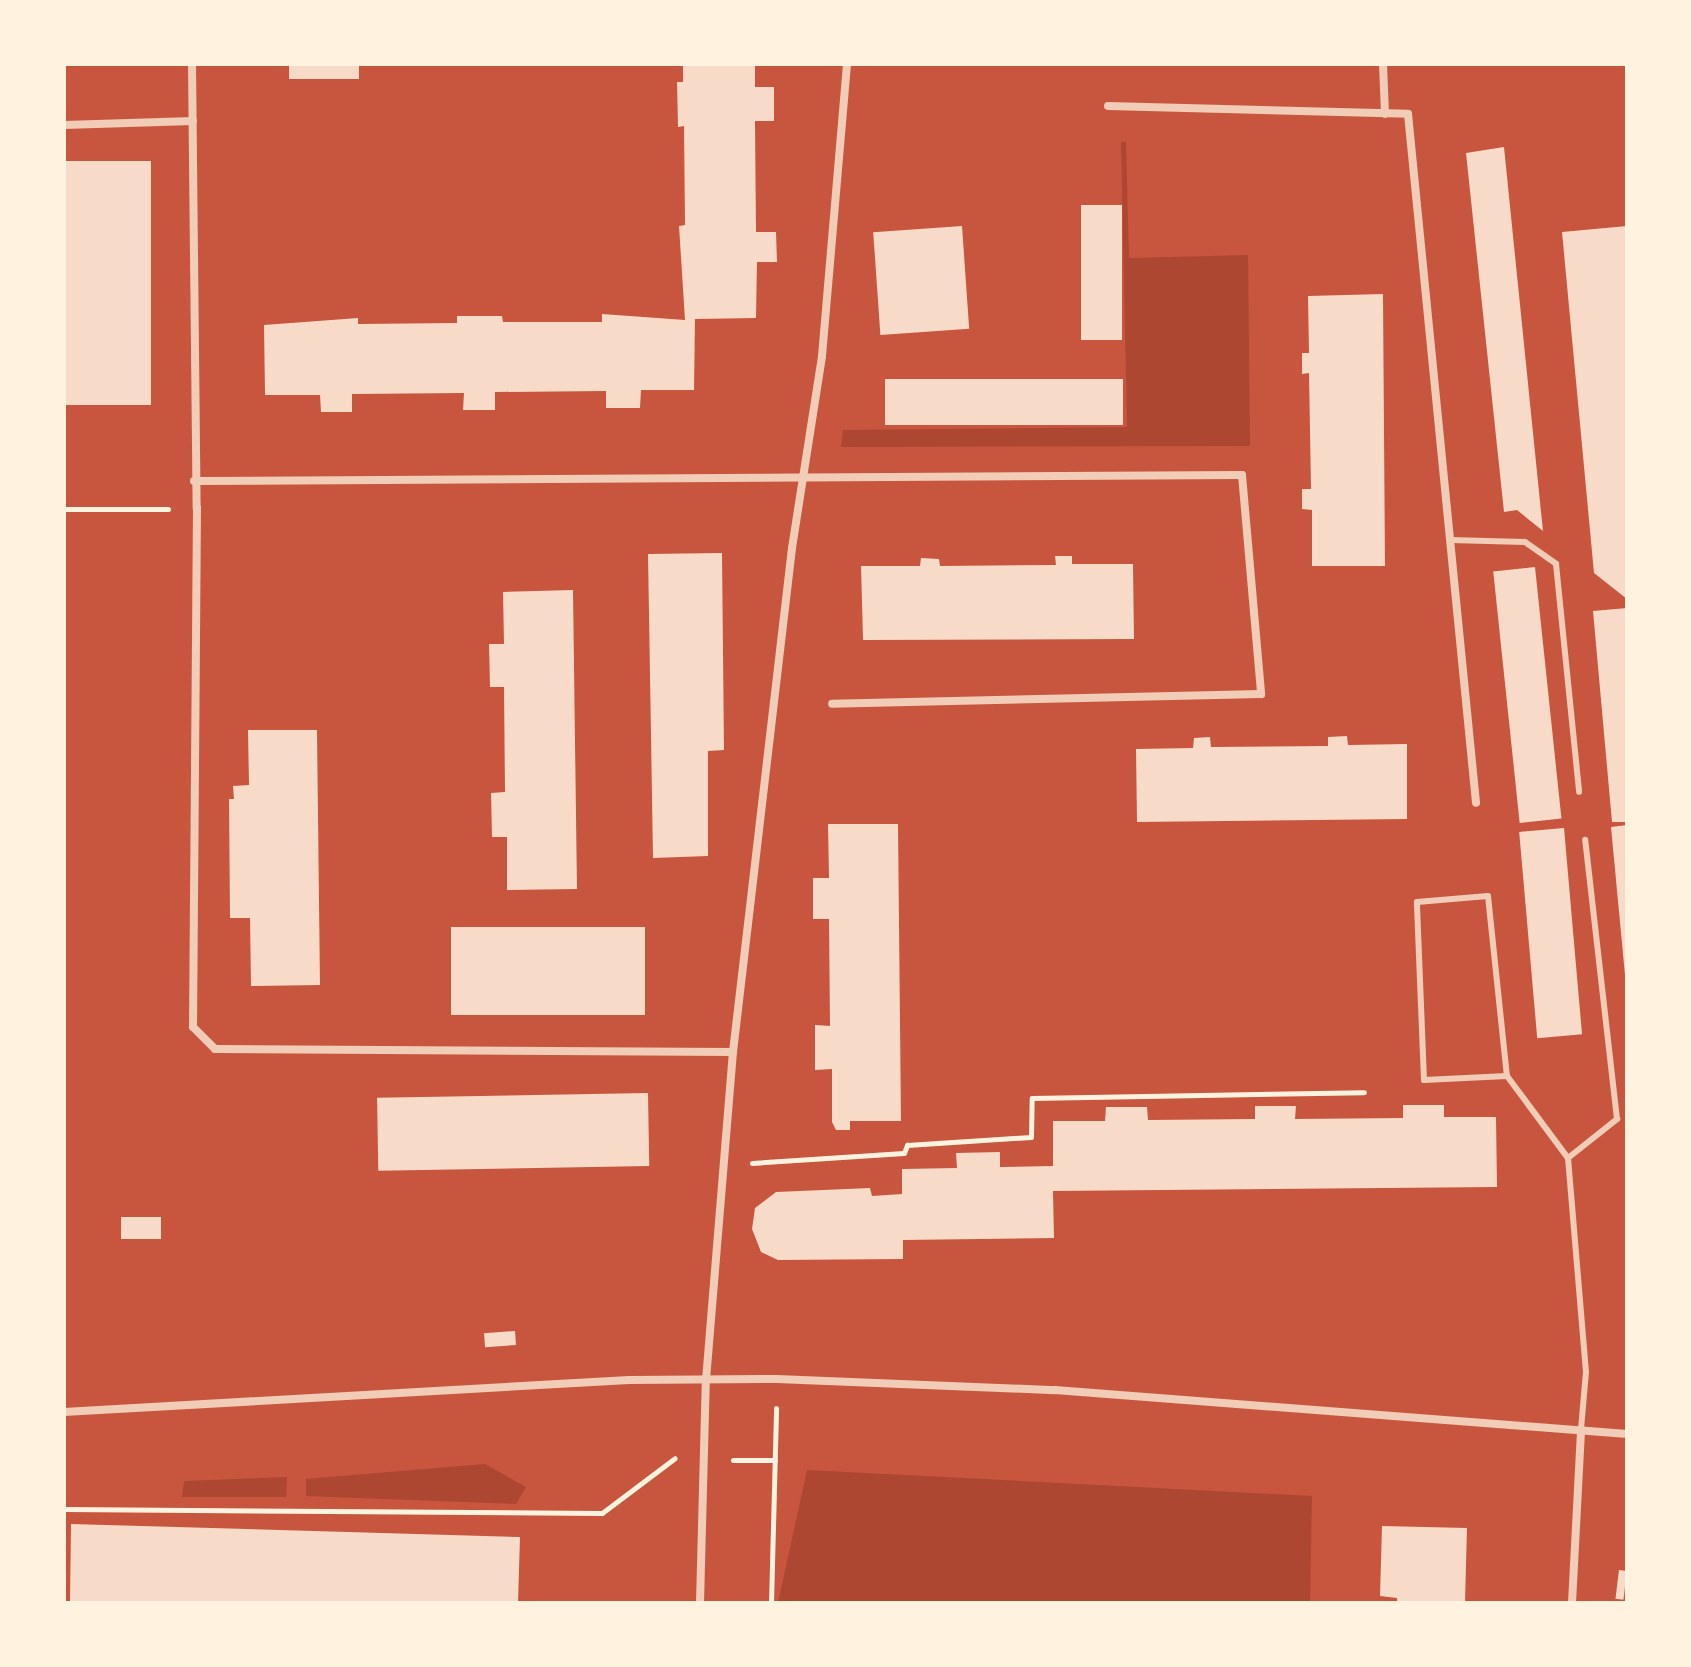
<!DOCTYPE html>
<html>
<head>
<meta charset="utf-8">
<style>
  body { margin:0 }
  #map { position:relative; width:1691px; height:1667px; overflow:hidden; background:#c8553d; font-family:Helvetica,sans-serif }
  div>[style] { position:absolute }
  .green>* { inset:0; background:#ae4732 }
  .building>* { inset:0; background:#f7dbc8; transform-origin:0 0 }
  .path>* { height:5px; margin:-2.5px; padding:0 2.5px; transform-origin:2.5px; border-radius:2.5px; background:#fff3e0 }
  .service>* { height:6px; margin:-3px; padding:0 3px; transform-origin:3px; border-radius:3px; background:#f1ccb7 }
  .minor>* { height:8px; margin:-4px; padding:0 4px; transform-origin:4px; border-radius:4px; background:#f1ccb7 }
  span { translate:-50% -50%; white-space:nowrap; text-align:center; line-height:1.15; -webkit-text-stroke:8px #fff3e0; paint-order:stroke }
  .frame { position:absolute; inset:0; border:66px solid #fff3e0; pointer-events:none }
</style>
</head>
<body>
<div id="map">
  <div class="green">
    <div style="clip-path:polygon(1121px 142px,1126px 142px,1129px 258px,1248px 255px,1250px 446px,841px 447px,843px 430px,1127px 427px)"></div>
    <div style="clip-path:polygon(485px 1464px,526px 1487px,516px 1504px,306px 1496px,306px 1479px)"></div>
    <div style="clip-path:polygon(807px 1470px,1312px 1496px,1310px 1603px,778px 1603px)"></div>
    <div style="clip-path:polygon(287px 1477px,286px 1497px,182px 1497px,184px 1481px)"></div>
  </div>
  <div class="building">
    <div style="left:289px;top:64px;width:70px;height:15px"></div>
    <div style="clip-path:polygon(683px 64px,755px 64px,755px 87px,774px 87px,774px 121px,755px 121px,756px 232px,776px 232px,777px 262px,757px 262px,756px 318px,695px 319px,694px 390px,641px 390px,640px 408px,606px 408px,606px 391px,495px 392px,495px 410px,463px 410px,464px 393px,352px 394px,352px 412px,321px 412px,320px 395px,265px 395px,264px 325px,358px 318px,358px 324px,457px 323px,457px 316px,502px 316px,503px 322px,602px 322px,602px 314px,685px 320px,679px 226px,685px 225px,684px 126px,678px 127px,677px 82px,683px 82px)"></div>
    <div style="clip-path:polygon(1504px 147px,1538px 482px,1543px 531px,1517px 510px,1504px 512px,1466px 153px)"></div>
    <div style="left:151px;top:161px;width:244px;height:87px;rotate:90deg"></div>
    <div style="left:1081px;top:205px;width:41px;height:135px"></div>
    <div style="left:962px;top:226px;width:103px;height:89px;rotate:86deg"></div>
    <div style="clip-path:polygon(1627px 226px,1627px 599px,1594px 573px,1562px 232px)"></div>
    <div style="clip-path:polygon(1383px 294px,1385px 566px,1312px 566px,1312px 510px,1302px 509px,1302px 489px,1311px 489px,1309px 373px,1302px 374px,1302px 353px,1309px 353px,1308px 296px)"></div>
    <div style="left:1123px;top:379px;width:46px;height:238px;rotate:90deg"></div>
    <div style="clip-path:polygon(722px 553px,724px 750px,708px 751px,708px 856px,653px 858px,648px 554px)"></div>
    <div style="clip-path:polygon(1055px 556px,1072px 556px,1072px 564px,1133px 564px,1134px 639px,863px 640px,861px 566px,920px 566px,921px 558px,939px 559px,940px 566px,1056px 565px)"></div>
    <div style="left:1535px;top:567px;width:253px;height:42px;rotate:84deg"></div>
    <div style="clip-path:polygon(573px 590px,577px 889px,507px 890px,507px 837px,492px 837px,491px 793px,505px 792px,504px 687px,490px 687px,489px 644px,504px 644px,503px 592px)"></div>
    <div style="clip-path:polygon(1627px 608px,1627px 822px,1612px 822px,1593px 611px)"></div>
    <div style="clip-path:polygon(248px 730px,317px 730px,320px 985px,251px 986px,250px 918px,230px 918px,229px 799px,234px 799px,233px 786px,249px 785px)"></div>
    <div style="clip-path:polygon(1347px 736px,1348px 745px,1407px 744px,1407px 819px,1137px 822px,1136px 749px,1193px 748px,1194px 738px,1210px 737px,1211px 747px,1328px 746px,1328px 737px)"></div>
    <div style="clip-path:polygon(828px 824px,898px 824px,901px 1121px,850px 1121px,850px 1130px,836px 1130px,832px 1122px,832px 1069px,815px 1070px,815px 1025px,830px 1026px,829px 919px,813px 919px,813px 878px,829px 878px)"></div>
    <div style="clip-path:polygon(1627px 825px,1627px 975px,1625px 975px,1611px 827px)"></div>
    <div style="left:1564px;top:828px;width:207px;height:45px;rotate:85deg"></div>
    <div style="left:451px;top:927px;width:194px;height:88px"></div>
    <div style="left:648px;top:1093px;width:73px;height:271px;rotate:89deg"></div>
    <div style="clip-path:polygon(1403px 1105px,1444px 1105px,1444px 1117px,1496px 1117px,1497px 1187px,1053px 1191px,1054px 1238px,903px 1240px,903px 1259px,778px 1260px,761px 1252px,752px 1229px,755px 1208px,776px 1192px,870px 1188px,872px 1196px,902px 1194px,902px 1169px,957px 1168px,956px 1153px,1000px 1152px,1000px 1167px,1053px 1166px,1053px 1121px,1105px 1121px,1106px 1107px,1147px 1107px,1148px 1120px,1255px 1119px,1255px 1106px,1296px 1106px,1295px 1119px,1403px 1118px)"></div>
    <div style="left:161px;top:1217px;width:22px;height:40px;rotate:90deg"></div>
    <div style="left:515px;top:1331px;width:14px;height:31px;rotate:86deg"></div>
    <div style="clip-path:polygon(71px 1524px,520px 1537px,518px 1603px,70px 1603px)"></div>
    <div style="clip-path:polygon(1382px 1526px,1467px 1528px,1465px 1603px,1397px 1603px,1397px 1598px,1380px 1596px)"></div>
    <div style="left:1619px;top:1570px;width:8px;height:29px;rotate:7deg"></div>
  </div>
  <div class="path">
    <div style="left:64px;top:509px;width:104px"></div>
    <div style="left:752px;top:1163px;width:152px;rotate:-3.8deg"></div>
    <div style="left:904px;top:1153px;width:9px;rotate:-69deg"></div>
    <div style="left:907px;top:1145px;width:124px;rotate:-3.7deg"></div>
    <div style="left:1031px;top:1137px;width:39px;rotate:-89deg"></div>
    <div style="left:1032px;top:1098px;width:332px;rotate:-1deg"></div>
    <div style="left:733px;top:1460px;width:42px"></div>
    <div style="left:64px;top:1509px;width:538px;rotate:0.43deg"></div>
    <div style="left:602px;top:1513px;width:91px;rotate:-37deg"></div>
    <div style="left:771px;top:1603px;width:195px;rotate:-88.5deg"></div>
  </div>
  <div class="service">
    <div style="left:1450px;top:540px;width:75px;rotate:1.5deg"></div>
    <div style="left:1525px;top:542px;width:38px;rotate:35deg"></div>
    <div style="left:1556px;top:564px;width:229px;rotate:84.2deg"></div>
    <div style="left:1507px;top:1076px;width:83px;rotate:177.2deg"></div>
    <div style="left:1424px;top:1080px;width:178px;rotate:-92.3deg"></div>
    <div style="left:1417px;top:902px;width:71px;rotate:-4.8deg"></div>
    <div style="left:1488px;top:896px;width:181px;rotate:84deg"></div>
    <div style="left:1507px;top:1076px;width:102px;rotate:53.4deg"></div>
    <div style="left:1581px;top:1429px;width:57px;rotate:-85deg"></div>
    <div style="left:1586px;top:1372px;width:215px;rotate:-94.8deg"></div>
    <div style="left:1568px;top:1158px;width:63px;rotate:-38.5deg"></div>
    <div style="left:1617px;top:1119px;width:281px;rotate:-96.5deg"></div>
  </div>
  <div class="minor">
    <div style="left:192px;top:64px;width:444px;rotate:89.4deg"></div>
    <div style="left:197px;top:508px;width:519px;rotate:90.44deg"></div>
    <div style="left:193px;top:1027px;width:31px;rotate:45deg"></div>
    <div style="left:215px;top:1049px;width:518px;rotate:0.33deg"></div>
    <div style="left:1383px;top:64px;width:50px;rotate:87.7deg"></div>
    <div style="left:1108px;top:106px;width:300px;rotate:1.5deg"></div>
    <div style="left:1408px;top:114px;width:692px;rotate:84.36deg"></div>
    <div style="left:64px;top:125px;width:129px;rotate:-1.8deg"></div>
    <div style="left:194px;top:481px;width:1048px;rotate:-0.33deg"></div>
    <div style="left:1242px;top:475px;width:220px;rotate:85deg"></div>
    <div style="left:1261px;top:694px;width:429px;rotate:178.7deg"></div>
    <div style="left:64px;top:1412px;width:566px;rotate:-3.24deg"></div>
    <div style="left:629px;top:1380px;width:148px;rotate:-0.4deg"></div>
    <div style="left:777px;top:1379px;width:278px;rotate:2.3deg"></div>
    <div style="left:1055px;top:1390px;width:574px;rotate:4.4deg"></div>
    <div style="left:700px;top:1603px;width:223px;rotate:-88.5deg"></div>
    <div style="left:706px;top:1380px;width:329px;rotate:-85.3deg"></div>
    <div style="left:733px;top:1052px;width:507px;rotate:-83.32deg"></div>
    <div style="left:792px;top:548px;width:194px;rotate:-81.1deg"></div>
    <div style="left:822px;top:356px;width:293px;rotate:-85.1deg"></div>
    <div style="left:1572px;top:1603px;width:174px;rotate:-87deg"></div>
  </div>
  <div class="frame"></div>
</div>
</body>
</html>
